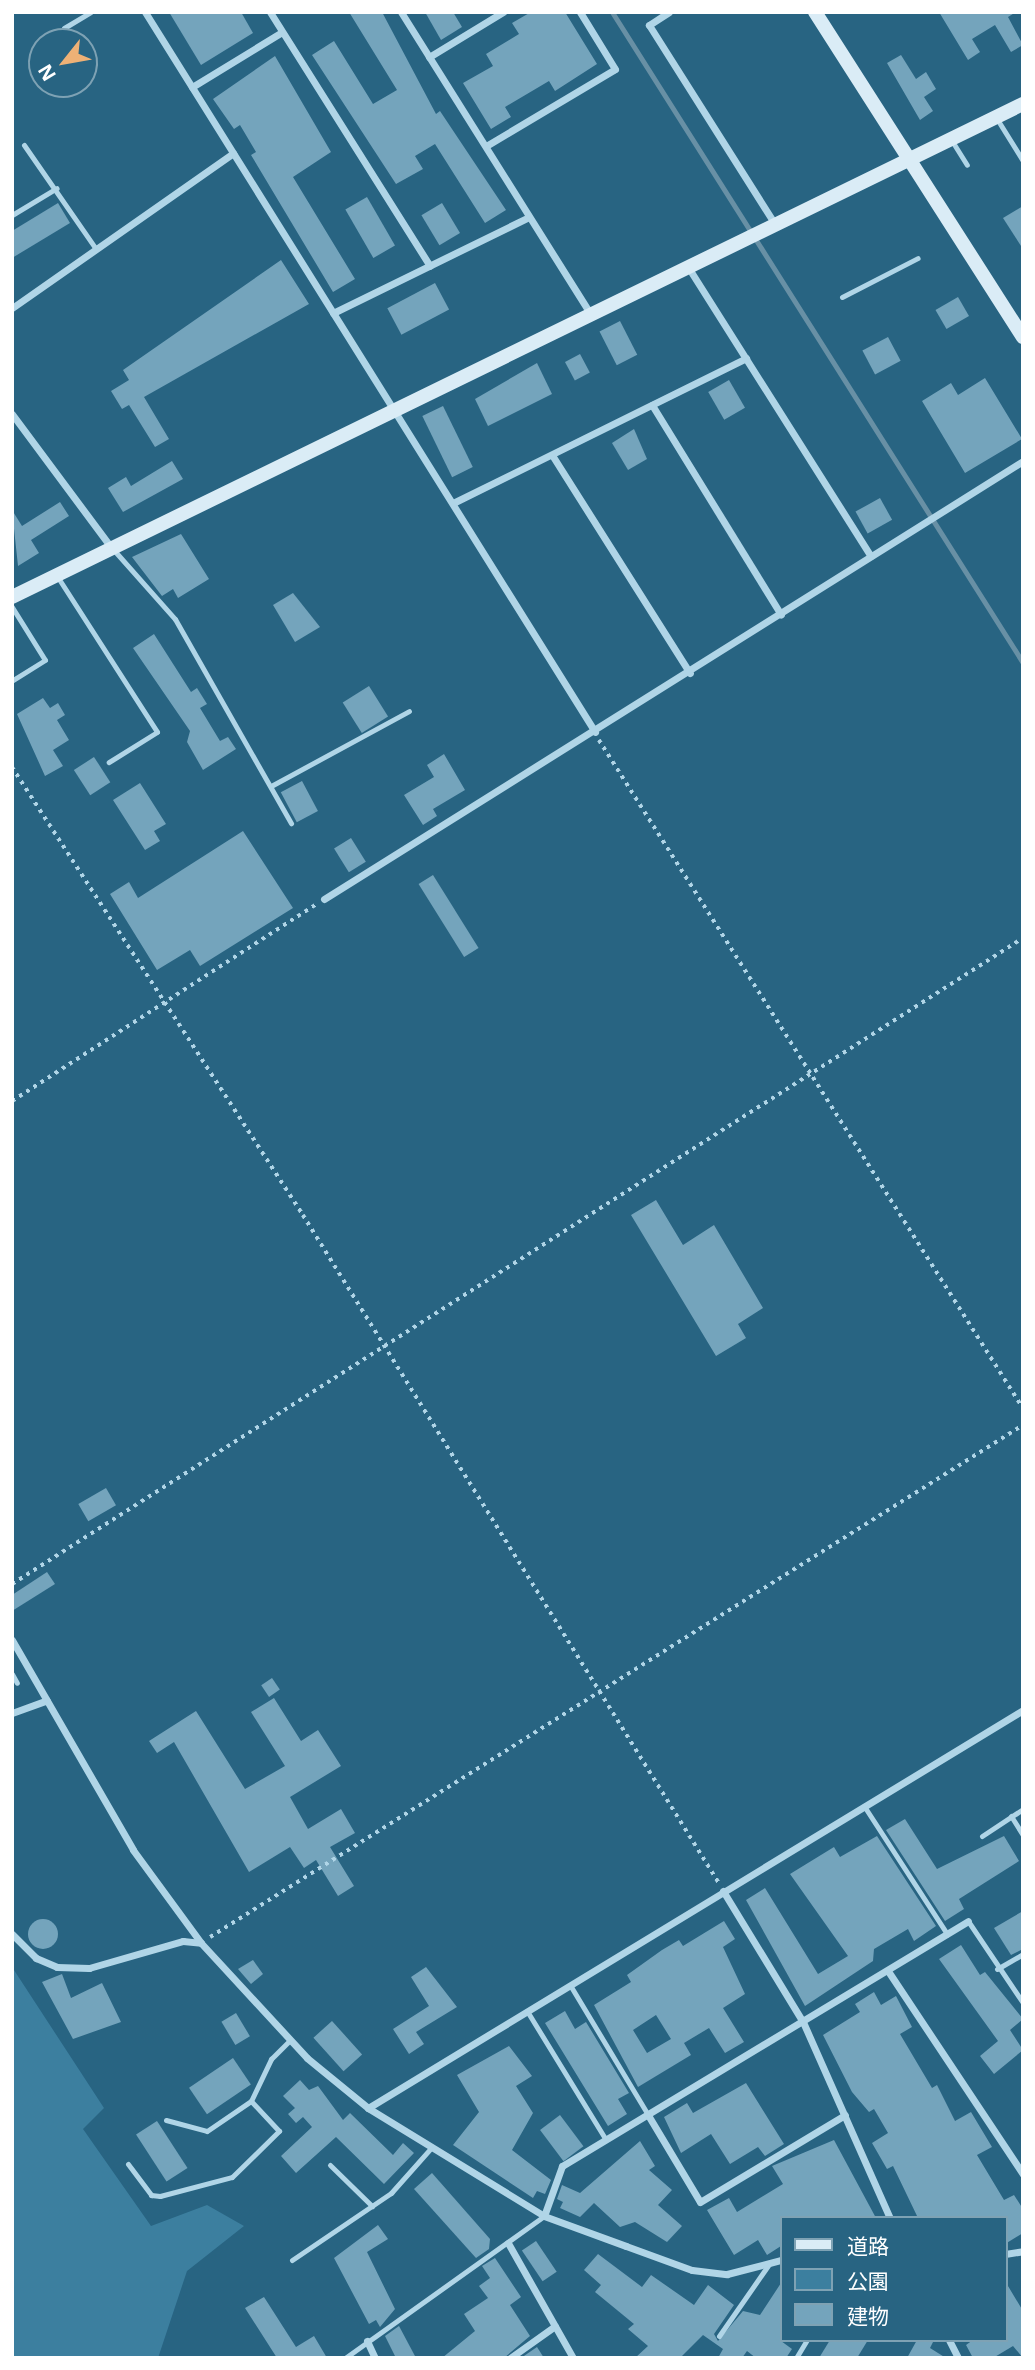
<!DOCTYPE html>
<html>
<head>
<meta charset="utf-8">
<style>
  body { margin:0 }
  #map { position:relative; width:1035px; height:2370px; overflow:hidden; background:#286482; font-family:"Noto Sans","Noto Sans JP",sans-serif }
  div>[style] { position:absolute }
  .green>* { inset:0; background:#3c7f9f }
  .stream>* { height:5px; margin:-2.5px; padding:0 2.5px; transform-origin:2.5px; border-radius:2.5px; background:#6890a5 }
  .building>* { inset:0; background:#74a4bc; transform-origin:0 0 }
  .round { border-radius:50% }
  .path>* { height:3.5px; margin-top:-1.75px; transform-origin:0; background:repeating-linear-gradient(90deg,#b0d5e7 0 3.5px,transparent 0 8.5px) }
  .lane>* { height:5px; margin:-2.5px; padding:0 2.5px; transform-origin:2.5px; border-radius:2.5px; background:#b0d5e7 }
  .street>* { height:7px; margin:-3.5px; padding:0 3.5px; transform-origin:3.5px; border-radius:3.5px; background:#b0d5e7 }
  .secondary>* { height:14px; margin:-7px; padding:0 7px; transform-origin:7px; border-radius:7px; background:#daecf6 }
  span { translate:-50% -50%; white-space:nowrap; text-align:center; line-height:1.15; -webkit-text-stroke:7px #286482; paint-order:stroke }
  .frame { position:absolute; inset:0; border:14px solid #fff; pointer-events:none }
  .legend { position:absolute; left:780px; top:2216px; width:228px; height:126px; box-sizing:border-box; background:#286482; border:2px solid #7ea2b4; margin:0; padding:9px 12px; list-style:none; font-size:21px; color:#fff }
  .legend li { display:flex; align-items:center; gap:14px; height:35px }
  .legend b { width:35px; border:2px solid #7ea2b4 }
  .north { position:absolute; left:28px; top:28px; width:70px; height:70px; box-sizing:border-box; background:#286482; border:2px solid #7ea2b4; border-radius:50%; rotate:239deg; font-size:19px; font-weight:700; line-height:28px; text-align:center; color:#fff }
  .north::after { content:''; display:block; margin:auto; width:24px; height:32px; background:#eeb176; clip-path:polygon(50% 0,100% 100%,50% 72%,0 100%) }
</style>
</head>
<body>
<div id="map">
  <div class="green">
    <div style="clip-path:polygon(12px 1967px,104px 2108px,83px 2129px,151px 2226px,207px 2205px,244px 2226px,187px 2271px,158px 2358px,12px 2358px)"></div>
  </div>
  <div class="stream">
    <div style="left:612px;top:12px;width:770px;rotate:57.73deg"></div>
  </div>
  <div class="building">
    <div style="clip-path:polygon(169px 12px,241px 12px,253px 33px,201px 65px)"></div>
    <div style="clip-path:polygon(349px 12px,382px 12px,436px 114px,440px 111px,506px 210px,485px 223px,435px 144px,415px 156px,423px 169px,396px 184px,312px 55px,334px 41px,373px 104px,397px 90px)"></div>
    <div style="clip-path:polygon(425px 12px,453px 12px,462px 27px,441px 40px)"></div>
    <div style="clip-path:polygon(531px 12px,565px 12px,597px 64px,555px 91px,549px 81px,505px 107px,511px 117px,491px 129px,463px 83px,493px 66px,486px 54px,519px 34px,512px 23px)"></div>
    <div style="clip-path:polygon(939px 12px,1016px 12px,1008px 17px,1023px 45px,1011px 52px,995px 25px,972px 39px,980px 52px,968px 60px)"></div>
    <div style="clip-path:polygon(901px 55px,916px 79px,926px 72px,936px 89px,924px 97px,933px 111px,920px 120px,887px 63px)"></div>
    <div style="clip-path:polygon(275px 56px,331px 152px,293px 177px,355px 279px,333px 292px,251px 155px,256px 152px,240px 125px,234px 129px,213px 99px)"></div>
    <div style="left:367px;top:197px;width:56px;height:25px;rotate:60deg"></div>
    <div style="clip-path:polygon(58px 203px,70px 223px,12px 258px,12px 231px)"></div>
    <div style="left:442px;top:203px;width:35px;height:24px;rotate:59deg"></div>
    <div style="clip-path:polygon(1023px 206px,1023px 249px,1003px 218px)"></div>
    <div style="clip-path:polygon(281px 260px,309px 304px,144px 397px,169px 439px,155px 447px,129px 405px,122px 409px,111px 391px,129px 380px,123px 370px)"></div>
    <div style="left:435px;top:283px;width:30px;height:54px;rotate:62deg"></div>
    <div style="left:958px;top:297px;width:22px;height:26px;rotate:60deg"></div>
    <div style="left:620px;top:321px;width:38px;height:23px;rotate:63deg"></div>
    <div style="left:888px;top:337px;width:27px;height:29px;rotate:62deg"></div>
    <div style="left:580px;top:354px;width:21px;height:17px;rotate:62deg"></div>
    <div style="clip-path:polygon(537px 363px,552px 394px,488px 426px,475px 399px)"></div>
    <div style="clip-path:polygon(985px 378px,1022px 439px,965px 473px,922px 401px,951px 383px,958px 395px)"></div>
    <div style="left:729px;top:380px;width:32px;height:24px;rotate:60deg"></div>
    <div style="left:443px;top:406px;width:68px;height:23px;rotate:64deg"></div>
    <div style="clip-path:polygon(634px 429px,647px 459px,628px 470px,612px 443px)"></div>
    <div style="clip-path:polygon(172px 461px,183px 479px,123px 512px,108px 488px,126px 477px,131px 486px)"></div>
    <div style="left:880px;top:498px;width:25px;height:28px;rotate:61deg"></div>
    <div style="clip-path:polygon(60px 502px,69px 516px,31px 540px,39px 553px,18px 566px,12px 510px,22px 526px)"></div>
    <div style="clip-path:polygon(181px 534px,209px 579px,178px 598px,173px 589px,162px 596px,132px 557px)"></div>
    <div style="clip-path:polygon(293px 593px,320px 627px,295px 642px,273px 605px)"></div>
    <div style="clip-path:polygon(154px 634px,191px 692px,197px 688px,207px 704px,200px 708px,220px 741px,228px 737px,236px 749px,203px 770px,187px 742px,190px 731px,133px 648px)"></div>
    <div style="left:369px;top:686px;width:36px;height:31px;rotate:58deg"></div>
    <div style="clip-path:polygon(43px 698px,50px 708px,58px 703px,65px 715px,57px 720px,69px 740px,53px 750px,63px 766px,45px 776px,17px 714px)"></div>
    <div style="clip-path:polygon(444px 754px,465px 790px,433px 809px,437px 816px,423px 825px,404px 795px,434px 777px,427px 765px)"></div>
    <div style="left:94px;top:757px;width:30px;height:24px;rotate:57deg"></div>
    <div style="left:302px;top:781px;width:34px;height:24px;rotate:62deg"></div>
    <div style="clip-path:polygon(140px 783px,166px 824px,154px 831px,160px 841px,145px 850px,113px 800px)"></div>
    <div style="clip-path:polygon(243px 831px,293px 908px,200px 966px,190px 950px,157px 970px,110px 894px,129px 882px,138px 898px)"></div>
    <div style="left:351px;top:838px;width:28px;height:20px;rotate:58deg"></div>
    <div style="left:433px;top:875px;width:86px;height:17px;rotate:58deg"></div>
    <div style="clip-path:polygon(656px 1200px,683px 1245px,714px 1225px,763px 1308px,738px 1324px,746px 1338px,716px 1356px,631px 1215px)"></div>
    <div style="left:106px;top:1488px;width:20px;height:32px;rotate:60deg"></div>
    <div style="clip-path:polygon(47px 1572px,55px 1584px,12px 1611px,12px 1595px)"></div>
    <div style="left:272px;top:1678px;width:14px;height:13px;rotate:56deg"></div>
    <div style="clip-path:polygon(274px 1698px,301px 1741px,318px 1730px,341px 1766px,290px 1797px,308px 1829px,341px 1809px,355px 1833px,330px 1847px,354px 1886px,338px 1896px,316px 1860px,304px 1868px,290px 1847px,249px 1872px,174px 1742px,157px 1753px,149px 1741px,196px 1711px,245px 1789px,285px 1766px,251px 1712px)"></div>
    <div style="clip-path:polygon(905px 1819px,937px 1869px,1004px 1836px,1019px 1861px,959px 1899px,964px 1909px,945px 1921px,886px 1830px)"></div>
    <div style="clip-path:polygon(877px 1836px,936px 1926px,914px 1941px,908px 1929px,874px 1949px,873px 1961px,805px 2006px,746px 1900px,765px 1888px,818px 1974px,848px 1956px,790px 1874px,834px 1847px,840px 1857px)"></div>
    <div style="clip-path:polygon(1023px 1911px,1023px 1949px,1011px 1955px,994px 1928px)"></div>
    <div class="round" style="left:28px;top:1919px;width:30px;height:30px"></div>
    <div style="clip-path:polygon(evenodd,724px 1921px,735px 1939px,723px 1947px,745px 1994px,723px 2008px,744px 2042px,725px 2053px,709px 2028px,684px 2043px,691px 2055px,638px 2087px,594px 2005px,631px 1982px,627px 1975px,662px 1950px,679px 1940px,683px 1946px,724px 1921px,656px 2015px,671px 2039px,647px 2053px,633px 2030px,656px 2015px)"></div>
    <div style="clip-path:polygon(961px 1945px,980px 1975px,985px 1972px,1023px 2019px,1010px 2030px,1023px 2050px,994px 2074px,980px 2056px,998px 2041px,939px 1959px)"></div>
    <div style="clip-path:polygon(253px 1960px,263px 1974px,251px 1984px,238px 1969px)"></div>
    <div style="clip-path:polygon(426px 1967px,457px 2007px,416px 2032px,424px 2044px,409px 2054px,393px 2029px,429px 2006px,411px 1977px)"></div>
    <div style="clip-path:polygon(62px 1974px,71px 1998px,102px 1983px,121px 2022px,73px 2039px,42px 1982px)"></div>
    <div style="clip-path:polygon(874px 1992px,881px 2005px,896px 1996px,912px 2027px,900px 2034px,932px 2088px,937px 2085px,955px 2121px,971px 2112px,992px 2147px,977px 2155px,1004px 2200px,1014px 2195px,1023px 2209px,1023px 2233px,1005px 2244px,1005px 2218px,918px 2218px,893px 2166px,887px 2169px,872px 2143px,888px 2133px,874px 2109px,869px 2112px,852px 2092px,823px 2035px,860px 2012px,855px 2004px)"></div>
    <div style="clip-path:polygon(565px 2011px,575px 2029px,586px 2022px,629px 2093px,618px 2099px,627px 2114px,608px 2126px,545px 2023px)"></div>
    <div style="left:236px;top:2013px;width:27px;height:17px;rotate:59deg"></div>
    <div style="left:332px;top:2021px;width:45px;height:25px;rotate:48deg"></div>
    <div style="clip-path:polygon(509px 2046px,532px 2076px,516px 2086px,533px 2113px,512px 2150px,551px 2180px,545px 2194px,537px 2191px,533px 2198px,453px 2145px,479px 2112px,457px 2075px)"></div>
    <div style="left:233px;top:2058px;width:32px;height:53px;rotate:56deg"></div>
    <div style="clip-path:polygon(300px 2080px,309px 2090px,318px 2086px,343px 2120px,350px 2113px,393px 2155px,403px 2143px,414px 2153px,384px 2184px,336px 2137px,296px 2173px,281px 2156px,312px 2127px,303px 2117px,296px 2123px,288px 2114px,295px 2108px,283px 2096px)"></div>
    <div style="clip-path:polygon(746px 2083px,784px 2144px,765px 2156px,758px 2147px,730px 2164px,711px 2134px,681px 2153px,664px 2117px,687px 2103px,693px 2113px)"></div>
    <div style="left:560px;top:2115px;width:39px;height:25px;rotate:53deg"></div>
    <div style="left:157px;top:2121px;width:56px;height:25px;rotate:57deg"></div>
    <div style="clip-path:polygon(834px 2140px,876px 2218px,781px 2218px,781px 2246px,767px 2255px,758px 2240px,734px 2255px,707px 2210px,729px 2198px,737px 2212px,783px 2184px,772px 2166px)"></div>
    <div style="clip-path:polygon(640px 2141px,655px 2166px,649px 2170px,672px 2190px,658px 2205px,682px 2226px,667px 2242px,635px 2222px,620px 2227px,594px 2203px,580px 2217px,560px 2208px,563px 2202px,557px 2199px,562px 2185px,580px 2193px)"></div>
    <div style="clip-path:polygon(432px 2173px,490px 2239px,489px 2249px,476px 2258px,414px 2189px)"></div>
    <div style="clip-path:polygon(378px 2225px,388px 2239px,367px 2252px,395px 2309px,380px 2327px,376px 2320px,369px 2324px,334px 2258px)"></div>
    <div style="left:536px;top:2241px;width:37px;height:17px;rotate:56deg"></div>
    <div style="clip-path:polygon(598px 2254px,642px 2287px,651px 2275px,694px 2305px,708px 2285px,734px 2305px,714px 2334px,718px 2341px,743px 2311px,760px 2315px,781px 2283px,781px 2341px,792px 2349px,786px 2358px,756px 2358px,747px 2351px,742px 2358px,718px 2358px,723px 2349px,703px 2335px,680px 2358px,635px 2358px,648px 2346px,628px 2329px,634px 2324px,595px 2292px,601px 2285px,584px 2270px)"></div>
    <div style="clip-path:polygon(495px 2258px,521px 2297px,510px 2305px,530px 2336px,504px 2358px,442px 2358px,475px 2331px,464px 2314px,488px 2298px,479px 2286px,490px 2278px,482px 2266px)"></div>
    <div style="clip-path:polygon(1005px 2281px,1023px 2311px,1023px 2358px,1013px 2346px,993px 2358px,973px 2358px,966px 2345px,973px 2340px,1005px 2340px)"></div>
    <div style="clip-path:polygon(264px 2297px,296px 2347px,314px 2336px,327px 2358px,277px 2358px,245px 2308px)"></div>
    <div style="clip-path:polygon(399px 2326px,416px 2358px,396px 2358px,385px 2336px)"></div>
    <div style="clip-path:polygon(830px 2340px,868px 2340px,857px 2358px,819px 2358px)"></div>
    <div style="clip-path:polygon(917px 2340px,934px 2340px,930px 2348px,946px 2358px,907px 2358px)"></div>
    <div style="clip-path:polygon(537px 2347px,544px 2358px,521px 2358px)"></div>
  </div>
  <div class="path">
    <div style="left:599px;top:740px;width:791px;rotate:57.6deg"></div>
    <div style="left:12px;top:767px;width:534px;rotate:56.99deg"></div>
    <div style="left:303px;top:1215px;width:787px;rotate:58.09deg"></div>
    <div style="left:12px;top:1101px;width:362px;rotate:-32.9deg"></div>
    <div style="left:12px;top:1584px;width:1200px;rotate:-32.58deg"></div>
    <div style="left:210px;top:1937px;width:961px;rotate:-32.2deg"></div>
  </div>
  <div class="lane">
    <div style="left:64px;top:28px;width:31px;rotate:-31deg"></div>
    <div style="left:997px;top:119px;width:49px;rotate:58.2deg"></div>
    <div style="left:952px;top:141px;width:28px;rotate:58deg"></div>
    <div style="left:24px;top:145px;width:126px;rotate:55.3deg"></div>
    <div style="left:12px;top:215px;width:52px;rotate:-31deg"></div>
    <div style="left:842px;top:297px;width:85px;rotate:-27.2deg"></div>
    <div style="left:112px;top:548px;width:95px;rotate:48.4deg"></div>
    <div style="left:175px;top:619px;width:235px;rotate:60.4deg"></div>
    <div style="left:57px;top:576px;width:185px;rotate:57.3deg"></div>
    <div style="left:157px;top:732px;width:57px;rotate:148deg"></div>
    <div style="left:12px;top:607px;width:62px;rotate:58.1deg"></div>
    <div style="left:45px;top:660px;width:39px;rotate:148deg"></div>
    <div style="left:271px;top:786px;width:157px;rotate:-28.5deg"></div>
    <div style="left:12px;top:1674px;width:10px;rotate:61deg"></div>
    <div style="left:864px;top:1806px;width:153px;rotate:57deg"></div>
    <div style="left:1011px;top:1816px;width:22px;rotate:58deg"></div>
    <div style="left:982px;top:1836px;width:49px;rotate:-33.4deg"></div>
    <div style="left:968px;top:1921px;width:99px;rotate:56.1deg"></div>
    <div style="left:997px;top:1969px;width:30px;rotate:-30deg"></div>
    <div style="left:570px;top:1985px;width:152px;rotate:59deg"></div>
    <div style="left:527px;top:2011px;width:151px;rotate:58.5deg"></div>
    <div style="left:166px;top:2120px;width:42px;rotate:15deg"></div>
    <div style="left:207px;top:2131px;width:53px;rotate:-34.3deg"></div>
    <div style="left:128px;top:2164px;width:39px;rotate:53deg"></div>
    <div style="left:151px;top:2195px;width:9px;rotate:6deg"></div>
    <div style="left:160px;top:2196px;width:74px;rotate:-14.8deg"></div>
    <div style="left:232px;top:2177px;width:66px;rotate:-44.4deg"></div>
    <div style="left:279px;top:2131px;width:41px;rotate:-133deg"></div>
    <div style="left:251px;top:2101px;width:47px;rotate:-64.5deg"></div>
    <div style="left:271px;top:2059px;width:27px;rotate:-45deg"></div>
    <div style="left:330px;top:2165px;width:59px;rotate:44.3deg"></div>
    <div style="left:292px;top:2260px;width:120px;rotate:-34.1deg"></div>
    <div style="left:391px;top:2193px;width:60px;rotate:-48.4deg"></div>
    <div style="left:719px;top:2336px;width:88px;rotate:-55.2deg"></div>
    <div style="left:345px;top:2358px;width:244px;rotate:-35.5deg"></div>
    <div style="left:796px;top:2358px;width:21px;rotate:-59deg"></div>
  </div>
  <div class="street">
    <div style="left:145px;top:12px;width:849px;rotate:57.99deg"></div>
    <div style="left:270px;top:12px;width:300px;rotate:57.8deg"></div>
    <div style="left:401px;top:12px;width:355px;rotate:57.9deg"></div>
    <div style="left:669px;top:12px;width:24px;rotate:147deg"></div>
    <div style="left:649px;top:25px;width:238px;rotate:57.7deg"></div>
    <div style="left:429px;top:57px;width:87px;rotate:-31.3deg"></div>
    <div style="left:192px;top:87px;width:105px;rotate:-31.4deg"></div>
    <div style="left:486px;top:146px;width:150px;rotate:-30.8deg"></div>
    <div style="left:615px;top:69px;width:67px;rotate:-121.6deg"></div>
    <div style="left:688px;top:267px;width:342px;rotate:57.7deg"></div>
    <div style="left:12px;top:308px;width:270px;rotate:-35deg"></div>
    <div style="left:333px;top:313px;width:218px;rotate:-26.1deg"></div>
    <div style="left:652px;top:405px;width:246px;rotate:58.4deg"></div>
    <div style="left:12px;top:414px;width:164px;rotate:53.4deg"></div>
    <div style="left:552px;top:455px;width:258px;rotate:57.7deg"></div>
    <div style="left:453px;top:503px;width:327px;rotate:-26.3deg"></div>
    <div style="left:324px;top:899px;width:825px;rotate:-32.07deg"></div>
    <div style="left:12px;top:1640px;width:242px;rotate:60deg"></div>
    <div style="left:133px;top:1850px;width:115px;rotate:53.8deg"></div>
    <div style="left:201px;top:1943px;width:156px;rotate:47.3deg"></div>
    <div style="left:307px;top:2058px;width:79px;rotate:39.3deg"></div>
    <div style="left:368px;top:2108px;width:206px;rotate:31.5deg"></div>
    <div style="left:544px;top:2216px;width:87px;rotate:20.1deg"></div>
    <div style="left:626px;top:2246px;width:70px;rotate:20deg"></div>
    <div style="left:692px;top:2270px;width:35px;rotate:7deg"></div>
    <div style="left:727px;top:2274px;width:56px;rotate:-14.5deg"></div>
    <div style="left:12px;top:1713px;width:37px;rotate:-20deg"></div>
    <div style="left:723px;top:1891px;width:153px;rotate:58.6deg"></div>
    <div style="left:803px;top:2022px;width:214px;rotate:66.1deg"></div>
    <div style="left:12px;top:1934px;width:34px;rotate:45deg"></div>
    <div style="left:36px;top:1958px;width:23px;rotate:23deg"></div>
    <div style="left:57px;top:1967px;width:32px;rotate:2deg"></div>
    <div style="left:89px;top:1968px;width:98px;rotate:-16deg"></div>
    <div style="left:183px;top:1941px;width:18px;rotate:6deg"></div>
    <div style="left:888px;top:1971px;width:244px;rotate:56.4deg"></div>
    <div style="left:368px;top:2108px;width:766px;rotate:-31.28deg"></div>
    <div style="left:648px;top:2115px;width:101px;rotate:59.1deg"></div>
    <div style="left:700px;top:2202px;width:169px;rotate:-31deg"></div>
    <div style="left:544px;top:2216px;width:53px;rotate:-70.2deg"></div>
    <div style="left:562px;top:2166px;width:474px;rotate:-31.1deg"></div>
    <div style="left:508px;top:2243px;width:132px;rotate:60.5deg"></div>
    <div style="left:1005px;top:2254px;width:18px;rotate:-9deg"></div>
    <div style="left:949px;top:2340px;width:20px;rotate:63deg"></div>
    <div style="left:367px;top:2341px;width:19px;rotate:65deg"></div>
    <div style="left:510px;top:2358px;width:55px;rotate:-35.4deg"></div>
  </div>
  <div class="secondary">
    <div style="left:815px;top:12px;width:386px;rotate:57.4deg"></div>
    <div style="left:12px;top:597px;width:1125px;rotate:-26deg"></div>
  </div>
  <div class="frame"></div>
  <ul class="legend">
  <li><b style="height:9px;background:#daecf6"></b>道路</li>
  <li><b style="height:19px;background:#3c7f9f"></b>公園</li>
  <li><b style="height:19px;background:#74a4bc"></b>建物</li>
  </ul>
  <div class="north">N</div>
</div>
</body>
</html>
